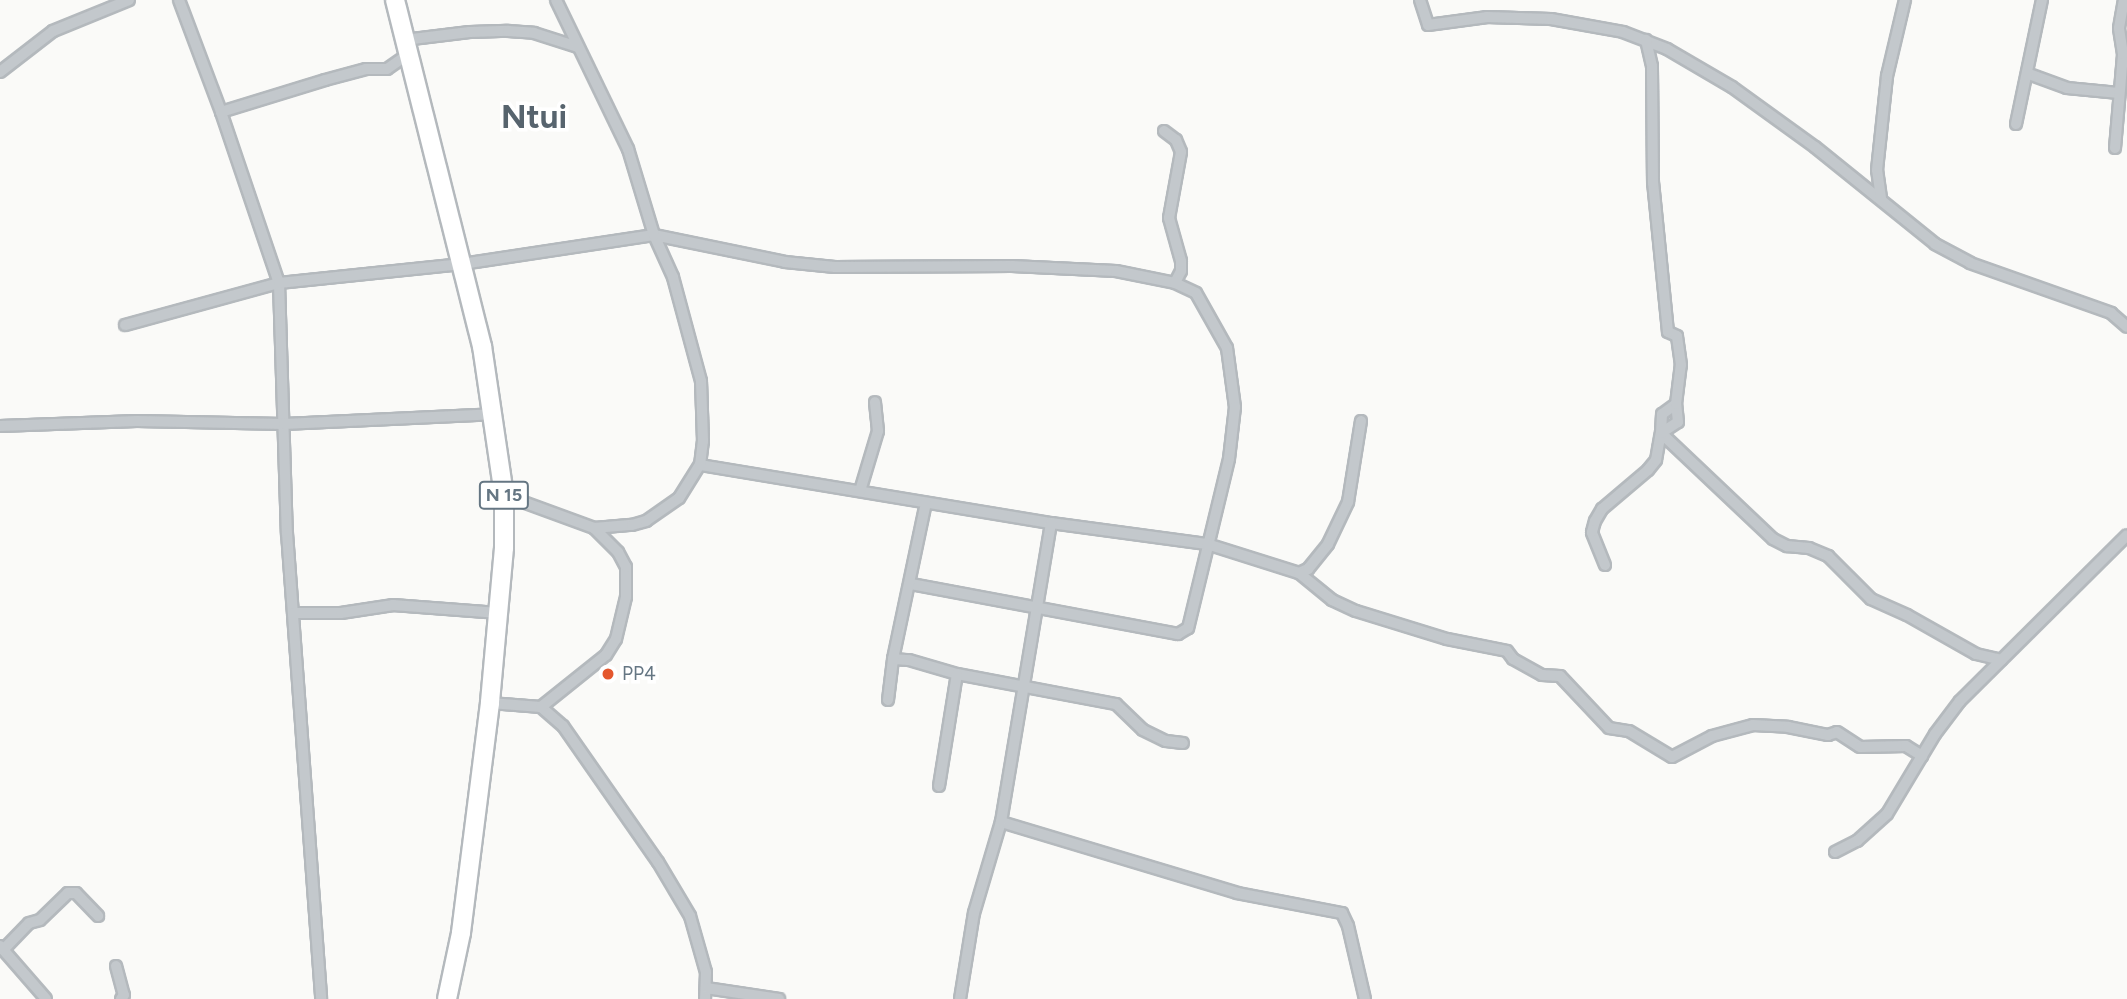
<!DOCTYPE html>
<html>
<head>
<meta charset="utf-8">
<style>
  body { margin:0 }
  #map { position:relative; width:2127px; height:999px; overflow:hidden; background:#fafaf8; font-family:Figtree,sans-serif }
  div>[style] { position:absolute }
  .roads { filter:drop-shadow(2px 0 #b4b9bd) drop-shadow(-2px 0 #b4b9bd) drop-shadow(0 2px #b4b9bd) drop-shadow(0 -2px #b4b9bd) }
  .street>* { height:10px; margin:-5px; padding:0 5px; transform-origin:5px; border-radius:5px; background:#c3c8cc }
  .highway>* { height:18px; margin:-9px; padding:0 9px; transform-origin:9px; border-radius:9px; background:#fff }
  .dots>* { width:19px; height:19px; translate:-50% -50%; box-sizing:border-box; border:4px solid #fff; border-radius:50% }
  span { translate:-50% -50%; white-space:nowrap; text-align:center; line-height:1.15; -webkit-text-stroke:7px #fff; paint-order:stroke }
  .shield-label span { padding:2px 5px; background:#fff; border:2px solid; border-radius:5px; -webkit-text-stroke-width:0 }
  .shield-label { font-size:18px; color:#657683; font-weight:700 }
  .poi-label { font-size:19px; color:#657683 }
  .left { translate:0 -50%; text-align:left }
  .town-label { font-size:33px; color:#57646e; font-weight:700 }
</style>
</head>
<body>
<div id="map">
  <div class="roads">
    <div class="street">
      <div style="left:179px;top:0;width:120px;rotate:69.4deg"></div>
      <div style="left:221px;top:112px;width:181px;rotate:71.3deg"></div>
      <div style="left:279px;top:283px;width:250px;rotate:88.2deg"></div>
      <div style="left:287px;top:533px;width:467px;rotate:85.8deg"></div>
      <div style="left:1420px;top:0;width:26px;rotate:72deg"></div>
      <div style="left:1428px;top:25px;width:60px;rotate:-7.7deg"></div>
      <div style="left:1487px;top:17px;width:64px;rotate:1.8deg"></div>
      <div style="left:1551px;top:19px;width:73px;rotate:10.2deg"></div>
      <div style="left:1623px;top:32px;width:47px;rotate:21.1deg"></div>
      <div style="left:1667px;top:49px;width:75px;rotate:30.3deg"></div>
      <div style="left:1732px;top:87px;width:102px;rotate:35.9deg"></div>
      <div style="left:1815px;top:147px;width:154px;rotate:38.9deg"></div>
      <div style="left:1935px;top:244px;width:40px;rotate:28deg"></div>
      <div style="left:1970px;top:263px;width:150px;rotate:19.5deg"></div>
      <div style="left:2111px;top:313px;width:21px;rotate:41deg"></div>
      <div style="left:404px;top:40px;width:66px;rotate:-6.9deg"></div>
      <div style="left:470px;top:32px;width:38px;rotate:-2deg"></div>
      <div style="left:508px;top:31px;width:26px;rotate:4deg"></div>
      <div style="left:534px;top:33px;width:46px;rotate:17.7deg"></div>
      <div style="left:0;top:72px;width:67px;rotate:-37.7deg"></div>
      <div style="left:53px;top:31px;width:82px;rotate:-22.2deg"></div>
      <div style="left:2029px;top:74px;width:40px;rotate:20.2deg"></div>
      <div style="left:2067px;top:88px;width:52px;rotate:5.5deg"></div>
      <div style="left:221px;top:112px;width:109px;rotate:-17.1deg"></div>
      <div style="left:325px;top:80px;width:42px;rotate:-15deg"></div>
      <div style="left:366px;top:69px;width:21px"></div>
      <div style="left:387px;top:69px;width:24px;rotate:-35deg"></div>
      <div style="left:2016px;top:124px;width:127px;rotate:-78.2deg"></div>
      <div style="left:1164px;top:131px;width:15px;rotate:37deg"></div>
      <div style="left:1176px;top:140px;width:13px;rotate:67deg"></div>
      <div style="left:1181px;top:152px;width:67px;rotate:100.3deg"></div>
      <div style="left:1169px;top:218px;width:45px;rotate:74.4deg"></div>
      <div style="left:1181px;top:261px;width:10px;rotate:90deg"></div>
      <div style="left:1181px;top:271px;width:13px;rotate:117deg"></div>
      <div style="left:2115px;top:148px;width:94px;rotate:-85.1deg"></div>
      <div style="left:2123px;top:54px;width:26px;rotate:-99deg"></div>
      <div style="left:2119px;top:28px;width:28px;rotate:-80deg"></div>
      <div style="left:1881px;top:198px;width:28px;rotate:-98deg"></div>
      <div style="left:1877px;top:170px;width:95px;rotate:-83.9deg"></div>
      <div style="left:1887px;top:76px;width:78px;rotate:-76.7deg"></div>
      <div style="left:125px;top:325px;width:160px;rotate:-15.3deg"></div>
      <div style="left:279px;top:283px;width:184px;rotate:-5.9deg"></div>
      <div style="left:462px;top:264px;width:194px;rotate:-8.6deg"></div>
      <div style="left:654px;top:235px;width:134px;rotate:11.6deg"></div>
      <div style="left:785px;top:262px;width:50px;rotate:5.7deg"></div>
      <div style="left:835px;top:267px;width:177px;rotate:-0.3deg"></div>
      <div style="left:1012px;top:266px;width:104px;rotate:2.8deg"></div>
      <div style="left:1116px;top:271px;width:60px;rotate:11.5deg"></div>
      <div style="left:1175px;top:283px;width:23px;rotate:25deg"></div>
      <div style="left:1196px;top:293px;width:63px;rotate:60.6deg"></div>
      <div style="left:1227px;top:348px;width:60px;rotate:82.3deg"></div>
      <div style="left:1235px;top:407px;width:52px;rotate:96.6deg"></div>
      <div style="left:1229px;top:459px;width:174px;rotate:103.6deg"></div>
      <div style="left:1188px;top:628px;width:12px;rotate:149deg"></div>
      <div style="left:1178px;top:634px;width:273px;rotate:-169.4deg"></div>
      <div style="left:1676px;top:404px;width:17px;rotate:144deg"></div>
      <div style="left:1662px;top:414px;width:19px;rotate:93deg"></div>
      <div style="left:1661px;top:433px;width:154px;rotate:43.4deg"></div>
      <div style="left:1773px;top:539px;width:16px;rotate:27deg"></div>
      <div style="left:1787px;top:546px;width:22px;rotate:5deg"></div>
      <div style="left:1809px;top:548px;width:21px;rotate:23deg"></div>
      <div style="left:1828px;top:556px;width:61px;rotate:45deg"></div>
      <div style="left:1871px;top:599px;width:39px;rotate:24deg"></div>
      <div style="left:1907px;top:615px;width:79px;rotate:29.5deg"></div>
      <div style="left:1976px;top:654px;width:26px;rotate:13deg"></div>
      <div style="left:0;top:426px;width:137px;rotate:-2.1deg"></div>
      <div style="left:137px;top:421px;width:147px;rotate:1.2deg"></div>
      <div style="left:284px;top:424px;width:209px;rotate:-2.7deg"></div>
      <div style="left:700px;top:465px;width:356px;rotate:9.4deg"></div>
      <div style="left:1051px;top:523px;width:157px;rotate:7.7deg"></div>
      <div style="left:1207px;top:544px;width:96px;rotate:17.5deg"></div>
      <div style="left:1299px;top:573px;width:10px;rotate:-24deg"></div>
      <div style="left:1308px;top:569px;width:32px;rotate:-51deg"></div>
      <div style="left:1328px;top:544px;width:47px;rotate:-64.5deg"></div>
      <div style="left:1348px;top:502px;width:82px;rotate:-80.9deg"></div>
      <div style="left:860px;top:491px;width:63px;rotate:-73.3deg"></div>
      <div style="left:878px;top:431px;width:29px;rotate:-96deg"></div>
      <div style="left:504px;top:495px;width:96px;rotate:20.1deg"></div>
      <div style="left:594px;top:528px;width:38px;rotate:-5deg"></div>
      <div style="left:632px;top:525px;width:15px;rotate:-16deg"></div>
      <div style="left:646px;top:521px;width:40px;rotate:-34.9deg"></div>
      <div style="left:679px;top:498px;width:39px;rotate:-58deg"></div>
      <div style="left:700px;top:465px;width:24px;rotate:-83deg"></div>
      <div style="left:703px;top:441px;width:60px;rotate:-91.9deg"></div>
      <div style="left:701px;top:381px;width:108px;rotate:-105.1deg"></div>
      <div style="left:673px;top:277px;width:46px;rotate:-114.3deg"></div>
      <div style="left:654px;top:235px;width:90px;rotate:-106.8deg"></div>
      <div style="left:628px;top:149px;width:165px;rotate:-115.8deg"></div>
      <div style="left:1605px;top:565px;width:35px;rotate:-112deg"></div>
      <div style="left:1592px;top:532px;width:11px;rotate:-75deg"></div>
      <div style="left:1595px;top:521px;width:14px;rotate:-60deg"></div>
      <div style="left:1602px;top:509px;width:60px;rotate:-40.3deg"></div>
      <div style="left:1648px;top:470px;width:13px;rotate:-51deg"></div>
      <div style="left:1656px;top:460px;width:27px;rotate:-80deg"></div>
      <div style="left:1661px;top:433px;width:20px;rotate:-33deg"></div>
      <div style="left:1678px;top:422px;width:18px;rotate:-96deg"></div>
      <div style="left:1676px;top:404px;width:39px;rotate:-83deg"></div>
      <div style="left:1681px;top:365px;width:29px;rotate:-98deg"></div>
      <div style="left:1677px;top:336px;width:10px;rotate:-156deg"></div>
      <div style="left:1668px;top:332px;width:150px;rotate:-95.7deg"></div>
      <div style="left:1653px;top:183px;width:117px;rotate:-90.5deg"></div>
      <div style="left:1652px;top:66px;width:27px;rotate:-103deg"></div>
      <div style="left:1299px;top:573px;width:43px;rotate:39.3deg"></div>
      <div style="left:1332px;top:600px;width:26px;rotate:25deg"></div>
      <div style="left:1356px;top:611px;width:95px;rotate:17.1deg"></div>
      <div style="left:1447px;top:639px;width:61px;rotate:11.3deg"></div>
      <div style="left:1507px;top:651px;width:10px;rotate:53deg"></div>
      <div style="left:1513px;top:659px;width:33px;rotate:29deg"></div>
      <div style="left:1542px;top:675px;width:18px;rotate:3deg"></div>
      <div style="left:1560px;top:676px;width:71px;rotate:46.7deg"></div>
      <div style="left:1609px;top:728px;width:20px;rotate:9deg"></div>
      <div style="left:1629px;top:731px;width:50px;rotate:31.2deg"></div>
      <div style="left:1672px;top:757px;width:45px;rotate:-27.7deg"></div>
      <div style="left:1712px;top:736px;width:42px;rotate:-15deg"></div>
      <div style="left:1753px;top:725px;width:35px;rotate:3deg"></div>
      <div style="left:1788px;top:727px;width:41px;rotate:11.3deg"></div>
      <div style="left:1828px;top:735px;width:9px;rotate:-18deg"></div>
      <div style="left:1837px;top:732px;width:27px;rotate:33deg"></div>
      <div style="left:1860px;top:747px;width:46px;rotate:-1.2deg"></div>
      <div style="left:1906px;top:746px;width:19px;rotate:32deg"></div>
      <div style="left:294px;top:613px;width:47px"></div>
      <div style="left:341px;top:613px;width:53px;rotate:-8.7deg"></div>
      <div style="left:393px;top:605px;width:106px;rotate:4.3deg"></div>
      <div style="left:893px;top:659px;width:16px;rotate:4deg"></div>
      <div style="left:909px;top:660px;width:50px;rotate:16.3deg"></div>
      <div style="left:957px;top:674px;width:162px;rotate:10.7deg"></div>
      <div style="left:1116px;top:704px;width:37px;rotate:44deg"></div>
      <div style="left:1143px;top:730px;width:25px;rotate:26deg"></div>
      <div style="left:1166px;top:741px;width:17px;rotate:7deg"></div>
      <div style="left:888px;top:700px;width:41px;rotate:-83deg"></div>
      <div style="left:893px;top:659px;width:159px;rotate:-78.1deg"></div>
      <div style="left:490px;top:703px;width:51px;rotate:4.5deg"></div>
      <div style="left:541px;top:707px;width:29px;rotate:41deg"></div>
      <div style="left:563px;top:726px;width:166px;rotate:55.1deg"></div>
      <div style="left:658px;top:862px;width:63px;rotate:59.3deg"></div>
      <div style="left:690px;top:916px;width:58px;rotate:74.1deg"></div>
      <div style="left:706px;top:972px;width:27px;rotate:92deg"></div>
      <div style="left:541px;top:707px;width:83px;rotate:-38.7deg"></div>
      <div style="left:606px;top:655px;width:19px;rotate:-58deg"></div>
      <div style="left:616px;top:639px;width:43px;rotate:-76.6deg"></div>
      <div style="left:626px;top:597px;width:30px;rotate:-90deg"></div>
      <div style="left:626px;top:567px;width:17px;rotate:-118deg"></div>
      <div style="left:618px;top:552px;width:34px;rotate:-135deg"></div>
      <div style="left:939px;top:786px;width:113px;rotate:-80.9deg"></div>
      <div style="left:1001px;top:822px;width:246px;rotate:16.7deg"></div>
      <div style="left:1237px;top:893px;width:107px;rotate:10.8deg"></div>
      <div style="left:1342px;top:913px;width:14px;rotate:65deg"></div>
      <div style="left:1348px;top:926px;width:75px;rotate:76.9deg"></div>
      <div style="left:1835px;top:852px;width:25px;rotate:-27deg"></div>
      <div style="left:1857px;top:841px;width:40px;rotate:-42deg"></div>
      <div style="left:1887px;top:814px;width:93px;rotate:-59deg"></div>
      <div style="left:1935px;top:734px;width:41px;rotate:-52.9deg"></div>
      <div style="left:1960px;top:701px;width:235px;rotate:-44.8deg"></div>
      <div style="left:0;top:946px;width:70px;rotate:49deg"></div>
      <div style="left:3px;top:950px;width:37px;rotate:-46deg"></div>
      <div style="left:29px;top:923px;width:11px;rotate:-15deg"></div>
      <div style="left:40px;top:920px;width:39px;rotate:-44deg"></div>
      <div style="left:68px;top:893px;width:8px"></div>
      <div style="left:76px;top:893px;width:32px;rotate:46deg"></div>
      <div style="left:116px;top:966px;width:30px;rotate:75deg"></div>
      <div style="left:124px;top:995px;width:5px;rotate:127deg"></div>
      <div style="left:706px;top:988px;width:74px;rotate:8.6deg"></div>
      <div style="left:960px;top:999px;width:87px;rotate:-80.8deg"></div>
      <div style="left:974px;top:913px;width:95px;rotate:-73.5deg"></div>
      <div style="left:1001px;top:822px;width:303px;rotate:-80.5deg"></div>
    </div>
    <div class="highway">
      <div style="left:395px;top:0;width:357px;rotate:75.9deg"></div>
      <div style="left:482px;top:346px;width:151px;rotate:81.6deg"></div>
      <div style="left:504px;top:495px;width:53px;rotate:90deg"></div>
      <div style="left:504px;top:548px;width:156px;rotate:95.2deg"></div>
      <div style="left:490px;top:703px;width:232px;rotate:97.2deg"></div>
      <div style="left:461px;top:933px;width:67px;rotate:102deg"></div>
    </div>
  </div>
  <div class="dots">
    <div style="left:608px;top:674px;background:#e4572e"></div>
  </div>
  <div class="shield-label">
    <span style="left:504px;top:495px">N 15</span>
  </div>
  <div class="poi-label">
    <span class="left" style="left:622px;top:674px">PP4</span>
  </div>
  <div class="town-label">
    <span style="left:534px;top:117px">Ntui</span>
  </div>
</div>
</body>
</html>
